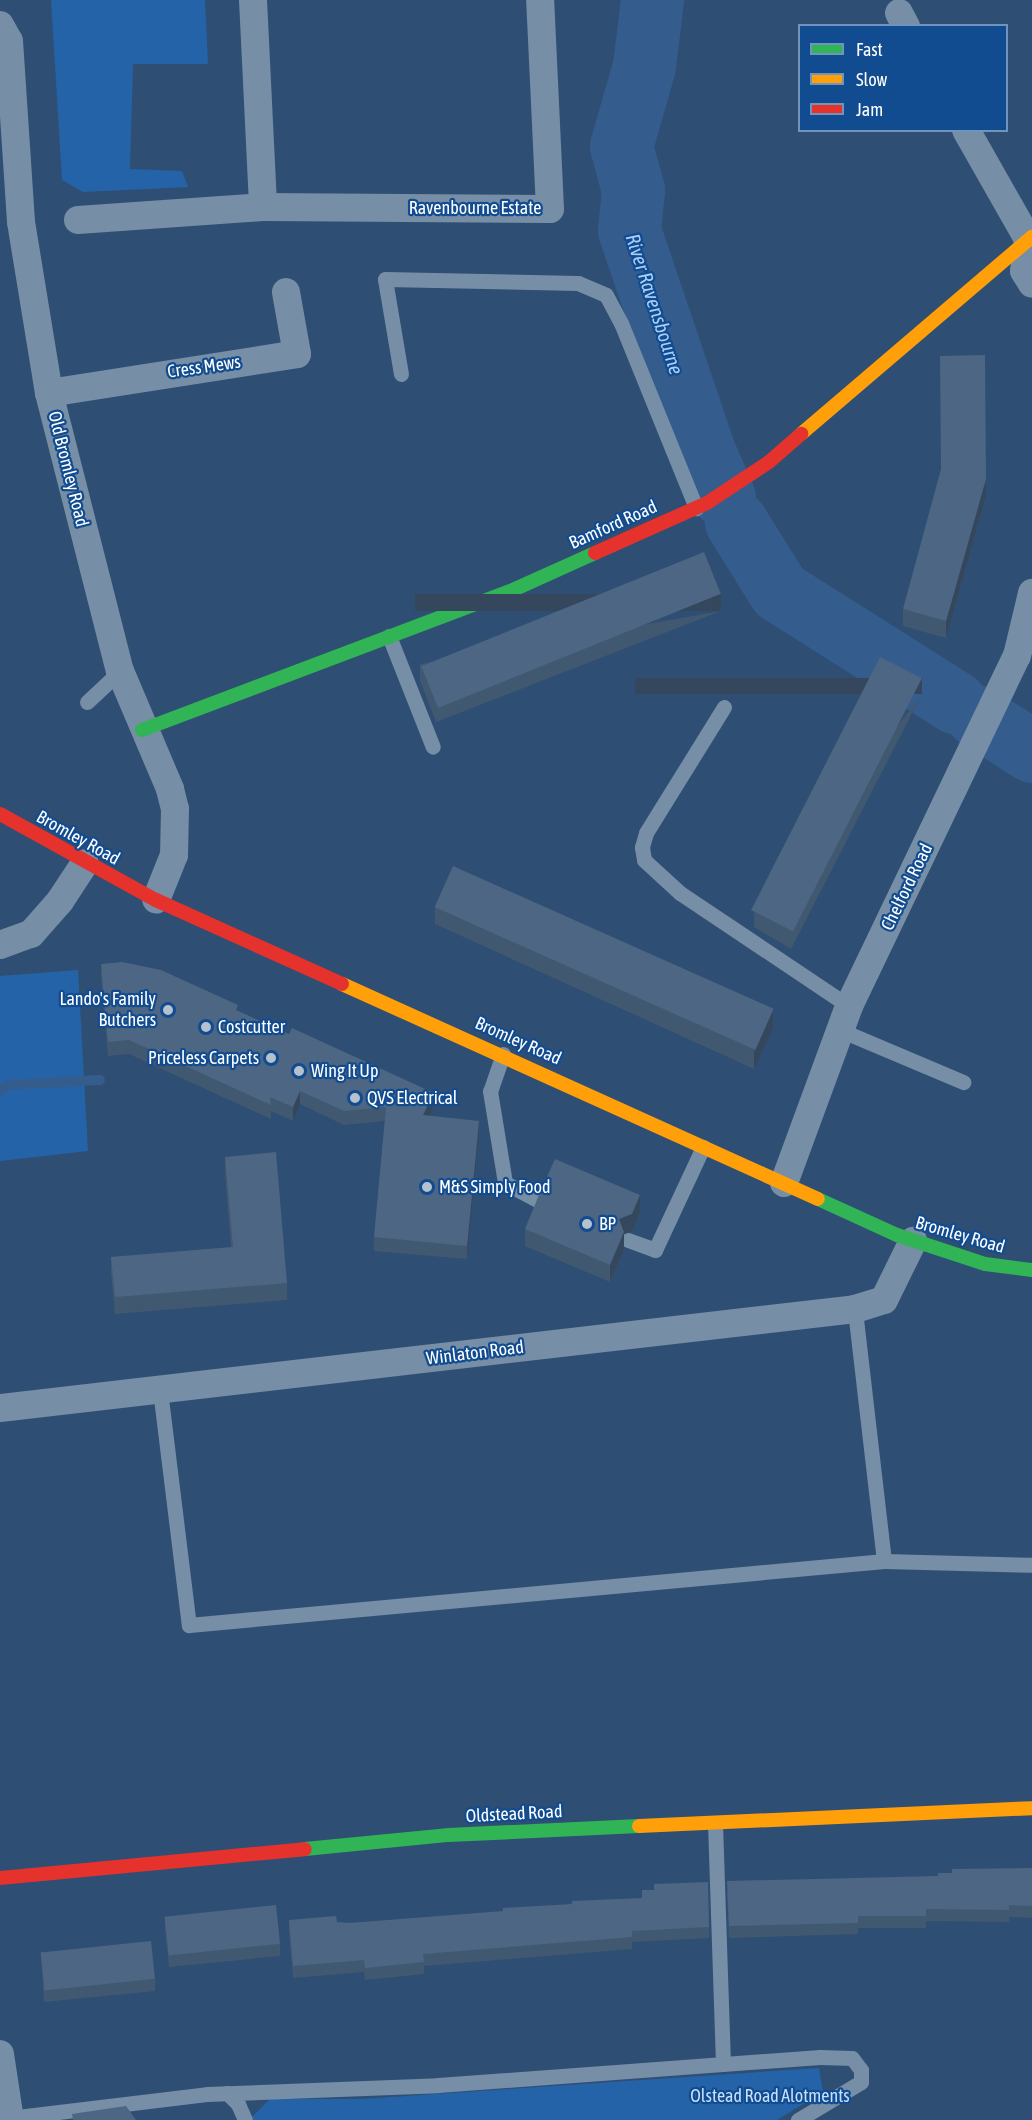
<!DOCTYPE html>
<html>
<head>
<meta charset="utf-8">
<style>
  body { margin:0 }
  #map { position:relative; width:1032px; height:2120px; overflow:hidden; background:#2f4e73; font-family:"Asap Condensed",sans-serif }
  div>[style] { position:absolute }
  .green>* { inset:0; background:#2563a8 }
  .stream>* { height:10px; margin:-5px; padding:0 5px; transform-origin:5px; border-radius:5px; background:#345d8e }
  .river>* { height:63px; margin:-31.5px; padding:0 31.5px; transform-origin:31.5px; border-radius:31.5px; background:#345d8e }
  .lane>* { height:15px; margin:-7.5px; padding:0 7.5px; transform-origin:7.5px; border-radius:7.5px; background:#768ea6 }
  .street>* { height:28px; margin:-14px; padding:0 14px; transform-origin:14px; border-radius:14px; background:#768ea6 }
  .fast>* { height:14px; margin:-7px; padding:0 7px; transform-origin:7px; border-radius:7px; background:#30b455 }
  .slow>* { height:14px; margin:-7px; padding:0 7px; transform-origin:7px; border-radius:7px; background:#ff9f0a }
  .jam>* { height:14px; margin:-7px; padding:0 7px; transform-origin:7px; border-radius:7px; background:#e5322d }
  .wall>* { inset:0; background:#415871 }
  .shaded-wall>* { inset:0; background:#35475c; transform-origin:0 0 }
  .building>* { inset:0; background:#4c6683; transform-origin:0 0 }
  .dots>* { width:16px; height:16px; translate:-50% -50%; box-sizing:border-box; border:3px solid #124c90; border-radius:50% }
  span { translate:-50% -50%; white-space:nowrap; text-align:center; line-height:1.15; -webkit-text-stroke:4.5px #124c90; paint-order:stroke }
  .street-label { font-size:18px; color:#fff }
  .poi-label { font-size:18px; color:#fff }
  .right { translate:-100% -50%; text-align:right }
  .left { translate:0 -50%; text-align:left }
  .park-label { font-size:18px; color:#c5dffd }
  .water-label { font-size:20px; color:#a9cff9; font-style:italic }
  .legend { position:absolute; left:798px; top:24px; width:210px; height:108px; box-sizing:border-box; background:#124c90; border:2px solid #7194bc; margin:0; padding:8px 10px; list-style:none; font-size:18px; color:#fff }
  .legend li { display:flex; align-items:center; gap:12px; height:30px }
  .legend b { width:30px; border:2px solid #7194bc }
</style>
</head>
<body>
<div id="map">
  <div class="green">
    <div style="clip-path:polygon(51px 0,205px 0,208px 64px,133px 64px,130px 169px,182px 171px,188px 187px,83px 192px,62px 180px)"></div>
    <div style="clip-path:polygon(78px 970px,88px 1151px,0 1161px,0 976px)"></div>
    <div style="clip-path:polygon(819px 2068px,823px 2092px,777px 2120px,253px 2120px,252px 2117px,270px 2099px,362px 2099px)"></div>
  </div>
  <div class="stream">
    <div style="left:0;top:1091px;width:10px;rotate:-37deg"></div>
    <div style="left:8px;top:1085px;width:92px;rotate:-3.1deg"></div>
  </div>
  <div class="river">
    <div style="left:652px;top:0;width:66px;rotate:96.9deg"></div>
    <div style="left:644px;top:66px;width:83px;rotate:106deg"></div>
    <div style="left:621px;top:146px;width:46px;rotate:74.7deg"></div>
    <div style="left:633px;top:190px;width:40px;rotate:95.7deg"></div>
    <div style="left:629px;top:230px;width:237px;rotate:71.3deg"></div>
    <div style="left:705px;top:454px;width:47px;rotate:66.2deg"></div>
    <div style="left:736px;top:522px;width:81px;rotate:58.1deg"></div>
    <div style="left:779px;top:591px;width:209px;rotate:32.3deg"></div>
    <div style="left:977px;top:716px;width:65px;rotate:32.5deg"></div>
  </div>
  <div class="lane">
    <div style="left:401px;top:374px;width:96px;rotate:-99.6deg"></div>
    <div style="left:385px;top:279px;width:193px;rotate:1.2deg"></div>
    <div style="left:578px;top:283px;width:30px;rotate:23deg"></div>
    <div style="left:606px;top:295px;width:32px;rotate:62deg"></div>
    <div style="left:621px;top:323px;width:200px;rotate:67.9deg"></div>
    <div style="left:389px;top:636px;width:119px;rotate:68.4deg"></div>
    <div style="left:87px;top:702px;width:45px;rotate:-43.2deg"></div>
    <div style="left:724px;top:707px;width:148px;rotate:121.8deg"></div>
    <div style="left:646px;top:833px;width:15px;rotate:106deg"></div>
    <div style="left:642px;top:847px;width:13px;rotate:81deg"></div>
    <div style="left:644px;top:860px;width:49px;rotate:42.5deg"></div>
    <div style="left:680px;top:893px;width:203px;rotate:33.8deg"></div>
    <div style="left:840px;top:1030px;width:134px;rotate:22.9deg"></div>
    <div style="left:503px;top:1054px;width:39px;rotate:109deg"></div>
    <div style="left:490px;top:1091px;width:93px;rotate:80.7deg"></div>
    <div style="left:505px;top:1183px;width:43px;rotate:27.8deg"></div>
    <div style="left:628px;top:1240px;width:29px;rotate:20deg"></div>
    <div style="left:655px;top:1250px;width:114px;rotate:-65deg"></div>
    <div style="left:160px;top:1390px;width:237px;rotate:83deg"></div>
    <div style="left:189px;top:1625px;width:698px;rotate:-5.26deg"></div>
    <div style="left:884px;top:1561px;width:254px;rotate:-96.6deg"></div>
    <div style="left:884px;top:1561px;width:148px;rotate:1.5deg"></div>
    <div style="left:715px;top:1823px;width:241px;rotate:88.1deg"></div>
    <div style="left:227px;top:2093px;width:16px;rotate:45deg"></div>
    <div style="left:238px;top:2104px;width:17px;rotate:66deg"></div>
    <div style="left:9px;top:2118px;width:199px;rotate:-6.9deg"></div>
    <div style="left:207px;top:2094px;width:231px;rotate:-2.2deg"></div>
    <div style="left:438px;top:2085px;width:383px;rotate:-4.2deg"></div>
    <div style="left:820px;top:2057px;width:32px;rotate:2deg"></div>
    <div style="left:852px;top:2058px;width:15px;rotate:53deg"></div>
    <div style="left:861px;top:2070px;width:12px;rotate:90deg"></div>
    <div style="left:861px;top:2082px;width:74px;rotate:148.9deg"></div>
  </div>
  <div class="street">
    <div style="left:253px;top:0;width:207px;rotate:87.2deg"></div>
    <div style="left:899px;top:13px;width:15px;rotate:62deg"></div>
    <div style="left:0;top:25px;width:18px;rotate:61deg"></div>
    <div style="left:9px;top:41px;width:181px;rotate:86.2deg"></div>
    <div style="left:21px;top:222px;width:173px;rotate:80.7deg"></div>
    <div style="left:49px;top:393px;width:287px;rotate:75.7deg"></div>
    <div style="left:120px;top:671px;width:128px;rotate:67deg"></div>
    <div style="left:170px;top:789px;width:21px;rotate:76deg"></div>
    <div style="left:175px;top:809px;width:46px;rotate:91.2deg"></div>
    <div style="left:174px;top:855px;width:48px;rotate:111.8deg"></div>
    <div style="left:966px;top:130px;width:125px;rotate:60.4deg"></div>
    <div style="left:1028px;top:239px;width:32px;rotate:97deg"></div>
    <div style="left:1024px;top:271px;width:15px;rotate:58deg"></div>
    <div style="left:78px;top:220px;width:185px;rotate:-4deg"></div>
    <div style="left:263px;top:207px;width:287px;rotate:0.4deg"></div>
    <div style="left:550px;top:209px;width:209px;rotate:-92.7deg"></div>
    <div style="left:49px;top:393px;width:251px;rotate:-8.9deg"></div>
    <div style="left:297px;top:354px;width:63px;rotate:-100.1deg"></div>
    <div style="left:0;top:945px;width:33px;rotate:-20deg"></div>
    <div style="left:31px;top:934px;width:44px;rotate:-48.7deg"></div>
    <div style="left:60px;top:901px;width:45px;rotate:-56.7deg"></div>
    <div style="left:784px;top:1183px;width:189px;rotate:-69.8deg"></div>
    <div style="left:849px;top:1006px;width:388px;rotate:-64.4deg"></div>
    <div style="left:1017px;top:656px;width:65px;rotate:-76.6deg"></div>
    <div style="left:0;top:1408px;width:861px;rotate:-6.6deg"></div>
    <div style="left:855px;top:1309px;width:30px;rotate:-17deg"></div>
    <div style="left:884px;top:1300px;width:66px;rotate:-63.8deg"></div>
    <div style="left:0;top:2054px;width:67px;rotate:81.4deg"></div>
  </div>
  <div class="fast">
    <div style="left:142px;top:730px;width:399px;rotate:-20.7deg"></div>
    <div style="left:515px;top:589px;width:88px;rotate:-24.2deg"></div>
    <div style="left:818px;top:1199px;width:87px;rotate:24.5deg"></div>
    <div style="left:897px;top:1235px;width:93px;rotate:18.2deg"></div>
    <div style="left:985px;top:1264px;width:47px;rotate:7.3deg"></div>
    <div style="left:305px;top:1849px;width:145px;rotate:-5.6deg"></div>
    <div style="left:449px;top:1835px;width:190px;rotate:-2.7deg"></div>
  </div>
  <div class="slow">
    <div style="left:801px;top:434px;width:304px;rotate:-40.5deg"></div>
    <div style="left:342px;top:984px;width:522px;rotate:24.31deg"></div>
    <div style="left:639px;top:1826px;width:393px;rotate:-2.6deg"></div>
  </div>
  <div class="jam">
    <div style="left:595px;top:553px;width:123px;rotate:-24.1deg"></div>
    <div style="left:707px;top:503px;width:74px;rotate:-33.5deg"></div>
    <div style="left:769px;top:462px;width:43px;rotate:-41.2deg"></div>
    <div style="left:0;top:814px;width:178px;rotate:28.9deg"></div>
    <div style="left:156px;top:900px;width:204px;rotate:24.3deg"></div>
    <div style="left:0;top:1878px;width:306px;rotate:-5.4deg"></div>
  </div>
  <div class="wall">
    <div style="clip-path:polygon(986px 496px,946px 638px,903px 626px,903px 609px)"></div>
    <div style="clip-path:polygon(721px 611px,436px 722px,420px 681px,420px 664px)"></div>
    <div style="clip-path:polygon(922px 694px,791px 949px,754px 927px,754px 911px)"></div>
    <div style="clip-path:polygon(435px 907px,773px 1028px,754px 1069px,435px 924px)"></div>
    <div style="clip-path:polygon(101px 964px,238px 1011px,434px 1106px,429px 1116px,479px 1134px,467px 1259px,374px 1251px,374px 1237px,385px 1121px,344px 1125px,300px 1104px,293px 1121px,271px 1111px,271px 1119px,129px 1054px,108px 1056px,101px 978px)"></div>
    <div style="clip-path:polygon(225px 1157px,287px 1283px,287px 1300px,115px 1314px,111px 1274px,111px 1257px,231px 1247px,225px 1174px)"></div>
    <div style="clip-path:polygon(547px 1177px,640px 1212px,632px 1231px,624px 1234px,624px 1249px,610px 1282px,525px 1246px,525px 1229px,547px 1192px)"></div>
    <div style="clip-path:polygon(1032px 1868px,1032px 1918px,1009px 1917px,1009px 1922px,926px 1921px,926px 1928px,858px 1928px,858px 1934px,729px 1938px,727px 1893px)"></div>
    <div style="clip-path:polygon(165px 1917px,280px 1944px,280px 1956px,169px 1967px,165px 1929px)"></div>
    <div style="clip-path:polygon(289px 1920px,349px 1923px,709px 1927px,709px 1938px,632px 1942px,632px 1949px,424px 1966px,424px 1974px,365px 1980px,364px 1972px,293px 1978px,289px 1932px)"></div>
    <div style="clip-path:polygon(41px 1952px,155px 1979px,155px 1991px,44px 2002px)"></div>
  </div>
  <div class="shaded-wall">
    <div style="clip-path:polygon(986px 479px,986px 496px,946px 638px,946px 621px)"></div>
    <div style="left:721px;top:594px;width:17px;height:306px;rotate:90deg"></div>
    <div style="left:922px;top:678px;width:16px;height:287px;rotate:90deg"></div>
    <div style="clip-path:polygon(773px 1011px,773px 1028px,754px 1069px,754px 1052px)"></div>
    <div style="clip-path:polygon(300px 1091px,300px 1104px,293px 1121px,293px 1107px)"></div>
    <div style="clip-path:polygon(434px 1093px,434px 1106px,423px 1129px,423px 1115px)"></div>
    <div style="clip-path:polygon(479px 1121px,479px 1134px,467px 1259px,467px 1246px)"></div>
    <div style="clip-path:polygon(640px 1195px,640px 1212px,632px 1231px,624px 1234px,624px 1249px,610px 1282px,610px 1265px,619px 1219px)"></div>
  </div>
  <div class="building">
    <div style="clip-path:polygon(985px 355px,986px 479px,946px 621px,903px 609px,941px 469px,940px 356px)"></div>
    <div style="left:704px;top:552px;width:45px;height:305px;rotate:68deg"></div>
    <div style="left:880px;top:657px;width:47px;height:284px;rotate:27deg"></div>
    <div style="left:453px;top:866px;width:351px;height:45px;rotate:24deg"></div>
    <div style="clip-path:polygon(122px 962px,161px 970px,238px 1005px,236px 1010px,289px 1034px,292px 1028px,434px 1093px,423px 1115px,479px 1121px,467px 1246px,374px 1237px,386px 1107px,344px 1111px,300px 1091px,293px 1107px,270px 1097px,271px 1105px,129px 1040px,108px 1042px,101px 964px)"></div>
    <div style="clip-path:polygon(276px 1152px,287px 1283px,115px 1297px,111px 1257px,233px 1247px,225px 1157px)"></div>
    <div style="clip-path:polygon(555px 1159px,640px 1195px,632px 1214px,619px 1219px,624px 1232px,610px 1265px,525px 1229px,539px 1195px,552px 1190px,547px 1177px)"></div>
    <div style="clip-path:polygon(1032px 1868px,1032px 1906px,1009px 1905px,1009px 1910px,926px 1909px,926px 1916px,858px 1916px,858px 1923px,729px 1926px,727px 1881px,938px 1876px,938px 1873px,952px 1873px,952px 1869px)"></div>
    <div style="clip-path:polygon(708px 1882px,709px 1927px,632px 1931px,632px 1937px,423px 1954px,424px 1962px,365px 1968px,364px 1960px,293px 1966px,289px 1920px,336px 1916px,337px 1922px,349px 1923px,503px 1911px,503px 1908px,572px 1904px,572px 1901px,642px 1898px,642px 1890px,654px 1890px,654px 1884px)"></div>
    <div style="left:276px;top:1905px;width:39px;height:112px;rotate:84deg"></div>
    <div style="left:151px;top:1941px;width:38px;height:111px;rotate:84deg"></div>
    <div style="clip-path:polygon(126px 2106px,136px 2120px,73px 2120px,72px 2114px)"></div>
  </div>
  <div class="dots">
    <div style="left:168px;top:1010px;background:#b6c1ce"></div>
    <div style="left:206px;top:1027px;background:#b6c1ce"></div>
    <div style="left:271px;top:1058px;background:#b6c1ce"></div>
    <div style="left:299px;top:1071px;background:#b6c1ce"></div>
    <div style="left:355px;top:1098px;background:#b6c1ce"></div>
    <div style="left:427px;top:1187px;background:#b6c1ce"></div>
    <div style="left:587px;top:1224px;background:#b6c1ce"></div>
  </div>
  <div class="street-label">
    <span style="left:475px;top:208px">Ravenbourne Estate</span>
    <span style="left:204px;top:367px;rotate:-8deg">Cress Mews</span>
    <span style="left:68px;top:469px;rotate:76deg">Old Bromley Road</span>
    <span style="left:613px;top:525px;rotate:-24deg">Bamford Road</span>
    <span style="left:78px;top:838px;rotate:29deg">Bromley Road</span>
    <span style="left:907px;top:887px;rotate:-64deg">Chelford Road</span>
    <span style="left:518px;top:1041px;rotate:24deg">Bromley Road</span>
    <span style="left:960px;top:1235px;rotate:16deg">Bromley Road</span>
    <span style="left:475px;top:1353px;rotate:-7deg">Winlaton Road</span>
    <span style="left:514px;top:1814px;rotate:-3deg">Oldstead Road</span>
  </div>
  <div class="poi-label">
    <span class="right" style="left:156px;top:1010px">Lando's Family<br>Butchers</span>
    <span class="left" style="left:218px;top:1027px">Costcutter</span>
    <span class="right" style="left:259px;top:1058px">Priceless Carpets</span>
    <span class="left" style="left:311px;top:1071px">Wing It Up</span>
    <span class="left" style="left:367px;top:1098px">QVS Electrical</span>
    <span class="left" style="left:439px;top:1187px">M&amp;S Simply Food</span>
    <span class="left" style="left:599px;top:1224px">BP</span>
  </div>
  <div class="park-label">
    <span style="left:770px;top:2096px">Olstead Road Alotments</span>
  </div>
  <div class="water-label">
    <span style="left:655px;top:304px;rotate:72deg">River Ravensbourne</span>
  </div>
  <ul class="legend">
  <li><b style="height:8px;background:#30b455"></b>Fast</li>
  <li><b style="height:8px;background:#ff9f0a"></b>Slow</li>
  <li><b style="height:8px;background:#e5322d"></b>Jam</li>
  </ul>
</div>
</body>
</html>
